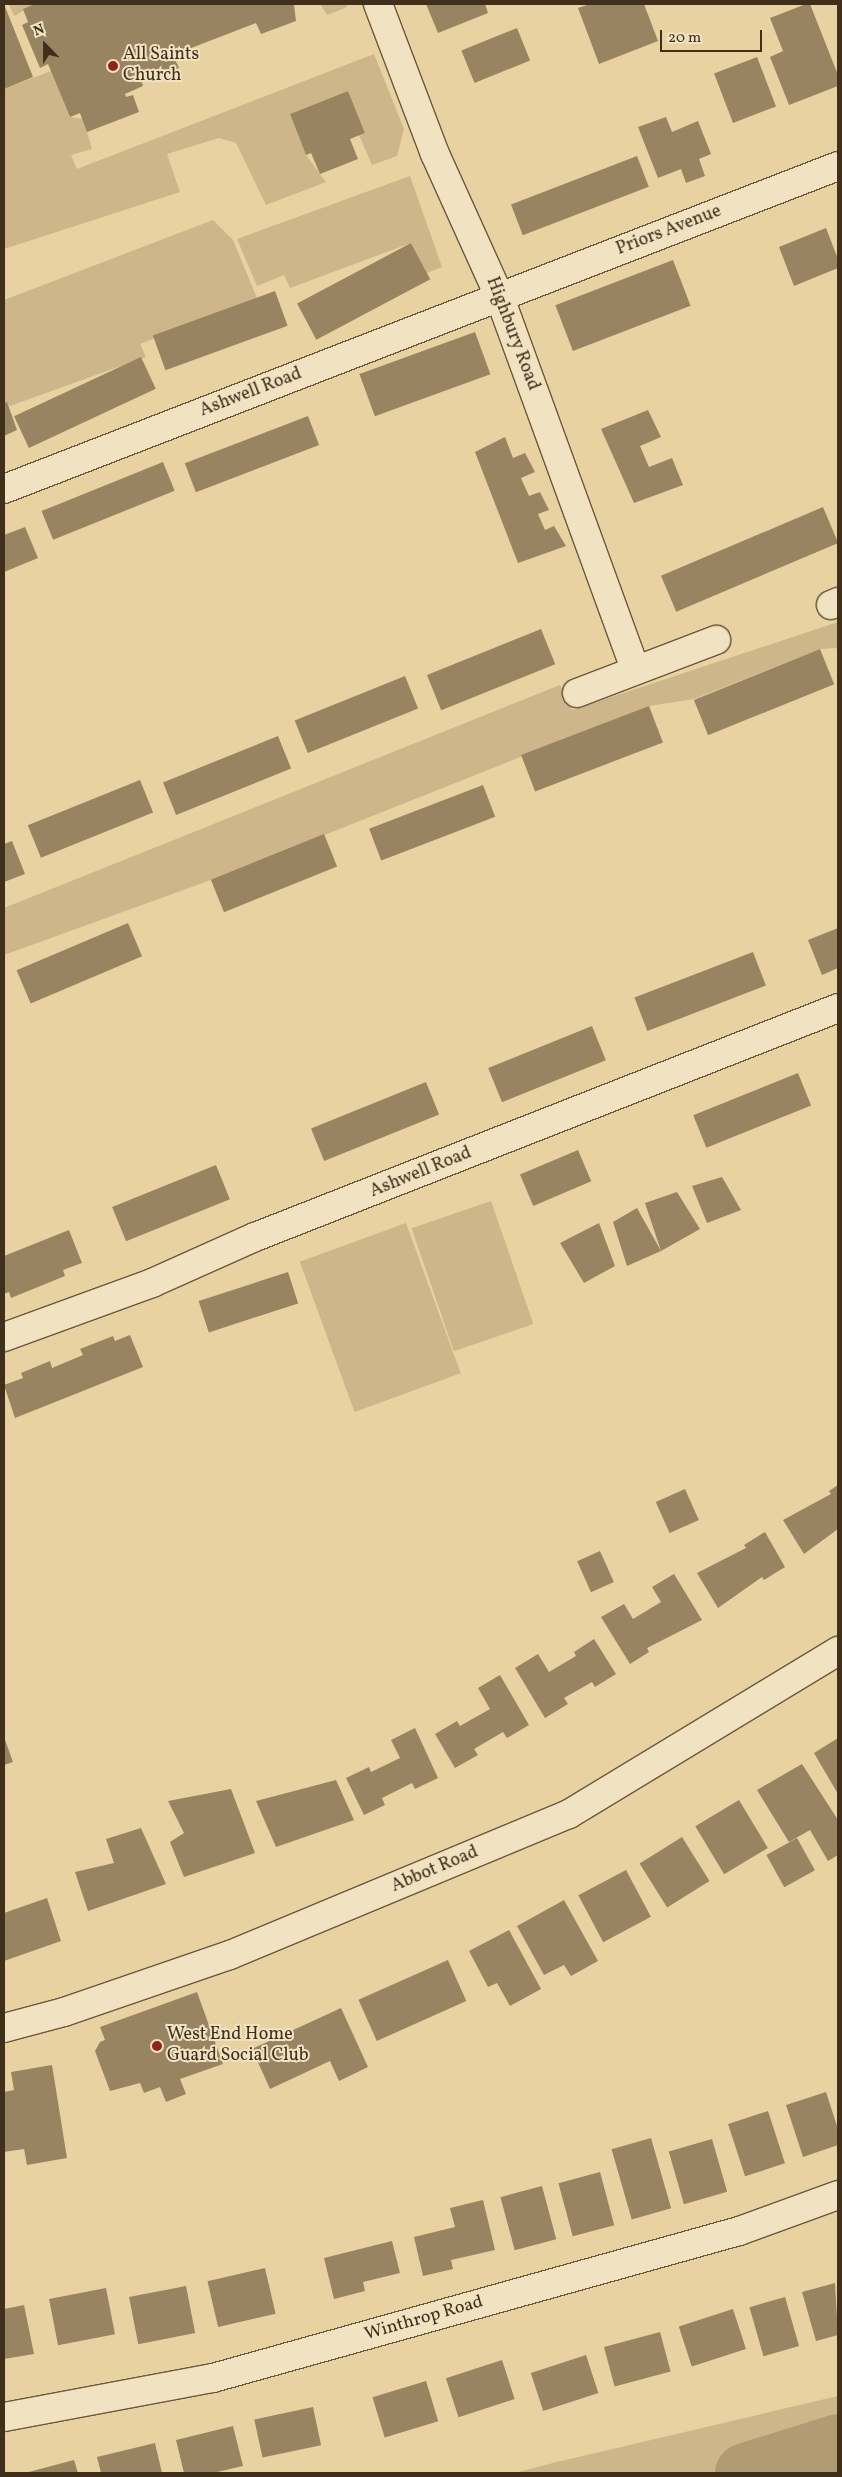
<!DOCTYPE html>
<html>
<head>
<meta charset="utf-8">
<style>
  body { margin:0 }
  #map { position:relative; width:842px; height:2477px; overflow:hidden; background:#e9d2a1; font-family:Vollkorn,serif }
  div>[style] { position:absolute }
  .green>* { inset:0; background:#ccb68a; transform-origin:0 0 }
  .river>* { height:61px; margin:-30.5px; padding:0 30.5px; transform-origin:30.5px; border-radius:30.5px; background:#b09b73 }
  .building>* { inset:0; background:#988460; transform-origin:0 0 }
  .roads { filter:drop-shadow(1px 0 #6a583c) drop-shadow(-1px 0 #6a583c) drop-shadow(0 1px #6a583c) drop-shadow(0 -1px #6a583c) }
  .minor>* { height:28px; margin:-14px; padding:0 14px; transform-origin:14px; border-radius:14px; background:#f1e2c2 }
  .dots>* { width:14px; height:14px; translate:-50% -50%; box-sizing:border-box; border:2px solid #f1e2c2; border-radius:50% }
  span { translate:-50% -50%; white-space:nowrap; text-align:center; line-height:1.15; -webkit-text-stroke:4px #f1e2c2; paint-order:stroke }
  .poi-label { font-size:18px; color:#402f1a }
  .left { translate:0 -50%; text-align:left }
  .street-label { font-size:18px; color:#402f1a }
  .frame { position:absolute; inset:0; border:5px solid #402f1a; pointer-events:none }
  .north { position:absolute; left:20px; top:20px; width:50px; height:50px; -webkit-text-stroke:4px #f1e2c2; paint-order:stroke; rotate:338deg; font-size:14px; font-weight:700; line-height:20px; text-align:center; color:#402f1a }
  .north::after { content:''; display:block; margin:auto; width:18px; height:22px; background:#402f1a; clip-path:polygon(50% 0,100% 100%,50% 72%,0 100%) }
  .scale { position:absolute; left:660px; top:30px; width:102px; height:22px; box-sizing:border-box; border:2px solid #402f1a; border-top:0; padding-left:6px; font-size:15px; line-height:18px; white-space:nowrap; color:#402f1a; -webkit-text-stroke:4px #f1e2c2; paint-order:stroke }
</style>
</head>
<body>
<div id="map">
  <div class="green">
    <div style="clip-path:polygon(9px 4px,35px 4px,14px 16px)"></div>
    <div style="clip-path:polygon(320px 4px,346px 4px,347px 7px,327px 15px)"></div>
    <div style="clip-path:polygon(374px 54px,404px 129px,397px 156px,372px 165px,359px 135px,365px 133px,348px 91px,290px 114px,306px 155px,326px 182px,266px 205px,236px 143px,219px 138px,167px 154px,180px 192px,4px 249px,4px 89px,51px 71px,70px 117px,83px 119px,92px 149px,71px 155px,77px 169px)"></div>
    <div style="clip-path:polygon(410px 176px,442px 267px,427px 273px,411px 243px,290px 288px,284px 275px,257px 286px,237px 239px)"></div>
    <div style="clip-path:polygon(213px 220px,233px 240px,257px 298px,140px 344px,146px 357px,10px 406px,4px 403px,4px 300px)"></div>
    <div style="clip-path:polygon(838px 622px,838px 648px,820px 649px,694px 699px,649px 706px,211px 880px,4px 955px,4px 908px,560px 685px,572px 710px)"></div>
    <div style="left:491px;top:1201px;width:130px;height:84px;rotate:71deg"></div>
    <div style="left:406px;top:1223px;width:160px;height:113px;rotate:70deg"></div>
    <div style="clip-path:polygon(838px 2396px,838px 2473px,514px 2473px,557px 2462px)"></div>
  </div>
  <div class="river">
    <div style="left:745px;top:2473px;width:97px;rotate:-17.3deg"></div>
  </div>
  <div class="building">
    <div style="clip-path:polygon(4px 4px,33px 77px,4px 89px)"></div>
    <div style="clip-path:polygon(35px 4px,294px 4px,296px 21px,261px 34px,256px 23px,173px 55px,179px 68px,142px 82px,143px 86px,125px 94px,126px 97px,133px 95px,139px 112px,87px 132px,80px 113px,70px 117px,48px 64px,40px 68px,22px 25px,28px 22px,23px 9px)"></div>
    <div style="clip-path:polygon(426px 4px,485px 4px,488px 13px,438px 33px)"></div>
    <div style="clip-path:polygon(590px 4px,644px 4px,658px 41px,599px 64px,578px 8px)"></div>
    <div style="clip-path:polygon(806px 4px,810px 4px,838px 75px,838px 86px,789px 105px,770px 57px,783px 51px,770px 18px)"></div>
    <div style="left:517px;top:28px;width:35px;height:60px;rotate:68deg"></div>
    <div style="left:757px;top:57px;width:53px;height:46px;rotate:69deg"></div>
    <div style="clip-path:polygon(348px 91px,365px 133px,350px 139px,358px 159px,320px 174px,311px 153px,306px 155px,290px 114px)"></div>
    <div style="clip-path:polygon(666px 117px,672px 132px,698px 121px,711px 154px,699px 159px,705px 176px,686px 183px,681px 169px,658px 178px,638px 127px)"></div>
    <div style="left:637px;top:156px;width:33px;height:135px;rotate:69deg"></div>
    <div style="clip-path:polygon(826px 228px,838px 259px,838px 268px,794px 286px,779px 247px)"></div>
    <div style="left:411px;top:243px;width:41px;height:129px;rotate:62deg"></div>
    <div style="left:673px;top:260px;width:49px;height:126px;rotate:69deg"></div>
    <div style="left:275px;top:291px;width:37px;height:130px;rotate:70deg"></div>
    <div style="left:475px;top:332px;width:45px;height:123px;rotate:70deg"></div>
    <div style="left:141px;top:357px;width:35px;height:140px;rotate:65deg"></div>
    <div style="clip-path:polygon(7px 402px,17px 430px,4px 436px,4px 403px)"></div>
    <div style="clip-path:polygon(648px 410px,661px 437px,640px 446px,649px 467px,672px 458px,683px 485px,634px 503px,601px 429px)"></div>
    <div style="left:308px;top:416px;width:31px;height:132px;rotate:69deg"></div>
    <div style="clip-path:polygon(505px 437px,513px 458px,525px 453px,535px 472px,521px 478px,529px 496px,540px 492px,549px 510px,538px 514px,545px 530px,554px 526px,566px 546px,518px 563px,475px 452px)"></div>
    <div style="left:163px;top:462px;width:31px;height:131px;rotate:68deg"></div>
    <div style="left:823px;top:507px;width:39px;height:176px;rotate:67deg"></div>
    <div style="clip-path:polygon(25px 527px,38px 558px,4px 572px,4px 535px)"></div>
    <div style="left:541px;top:629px;width:38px;height:123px;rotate:68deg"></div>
    <div style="left:820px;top:649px;width:38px;height:136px;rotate:68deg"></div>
    <div style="left:405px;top:676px;width:35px;height:119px;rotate:68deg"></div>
    <div style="left:649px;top:706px;width:39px;height:137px;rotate:69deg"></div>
    <div style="left:278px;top:736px;width:35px;height:124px;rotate:68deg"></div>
    <div style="left:140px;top:780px;width:35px;height:121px;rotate:68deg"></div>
    <div style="left:483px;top:785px;width:34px;height:122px;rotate:69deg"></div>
    <div style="left:324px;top:834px;width:35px;height:122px;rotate:68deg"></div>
    <div style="clip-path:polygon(12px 841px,25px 874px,4px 882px,4px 844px)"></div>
    <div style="left:128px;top:923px;width:36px;height:121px;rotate:67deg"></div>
    <div style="clip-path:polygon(838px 928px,838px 968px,822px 975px,808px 940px)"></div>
    <div style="left:753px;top:952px;width:36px;height:127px;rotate:69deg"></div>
    <div style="left:592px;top:1026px;width:37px;height:112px;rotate:68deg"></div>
    <div style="left:798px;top:1073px;width:35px;height:113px;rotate:68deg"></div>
    <div style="left:426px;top:1082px;width:35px;height:124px;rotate:68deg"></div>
    <div style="left:578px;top:1150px;width:34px;height:63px;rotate:67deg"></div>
    <div style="left:216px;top:1165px;width:37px;height:112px;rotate:68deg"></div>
    <div style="clip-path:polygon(722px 1177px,741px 1210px,707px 1223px,692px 1186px)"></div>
    <div style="clip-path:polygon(677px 1192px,700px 1229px,661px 1251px,645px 1203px)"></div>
    <div style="clip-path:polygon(637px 1208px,661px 1251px,627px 1266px,613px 1222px)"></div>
    <div style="clip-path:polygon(599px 1223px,615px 1266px,584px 1283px,560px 1243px)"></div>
    <div style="clip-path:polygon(69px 1230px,82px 1263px,63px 1270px,65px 1276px,11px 1298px,9px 1292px,4px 1294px,4px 1256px)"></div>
    <div style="left:288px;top:1272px;width:33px;height:94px;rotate:72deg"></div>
    <div style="clip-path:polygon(130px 1335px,143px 1367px,15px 1418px,4px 1385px,23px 1378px,21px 1373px,50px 1361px,52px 1368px,83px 1355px,80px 1349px,113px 1336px,115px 1341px)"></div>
    <div style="clip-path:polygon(838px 1485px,838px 1529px,804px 1554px,783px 1520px,831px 1494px,829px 1491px)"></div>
    <div style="left:685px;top:1489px;width:34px;height:32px;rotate:66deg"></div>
    <div style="clip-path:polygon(765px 1532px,785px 1567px,764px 1580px,762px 1577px,718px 1608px,697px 1573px,746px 1548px,744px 1545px)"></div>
    <div style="left:600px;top:1551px;width:34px;height:25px;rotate:66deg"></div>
    <div style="clip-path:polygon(674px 1574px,702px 1620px,647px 1648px,649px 1652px,630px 1664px,601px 1617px,624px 1604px,633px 1619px,661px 1602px,652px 1587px)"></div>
    <div style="clip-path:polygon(594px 1639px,616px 1674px,595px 1687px,592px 1682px,564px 1698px,568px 1704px,545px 1718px,515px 1668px,538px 1654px,549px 1672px,576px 1656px,574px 1652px)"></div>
    <div style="clip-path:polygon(500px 1675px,529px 1725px,507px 1738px,503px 1732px,474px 1749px,478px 1755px,455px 1768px,435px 1734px,457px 1721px,460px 1726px,490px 1709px,478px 1688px)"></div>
    <div style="clip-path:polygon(415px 1728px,438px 1778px,415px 1789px,412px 1783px,382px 1798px,385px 1805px,364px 1815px,346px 1778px,369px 1767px,371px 1772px,400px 1758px,391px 1740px)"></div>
    <div style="clip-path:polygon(4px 1737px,13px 1762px,4px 1765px)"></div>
    <div style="clip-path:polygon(838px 1738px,838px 1794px,814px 1753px)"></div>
    <div style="clip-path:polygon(802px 1764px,838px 1820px,838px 1855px,828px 1861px,810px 1830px,789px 1842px,757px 1790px)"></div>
    <div style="clip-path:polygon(336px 1780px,354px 1820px,276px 1847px,256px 1801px)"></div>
    <div style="clip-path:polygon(231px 1789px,255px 1853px,184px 1877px,170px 1842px,184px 1833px,168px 1801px)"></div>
    <div style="left:739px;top:1800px;width:56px;height:51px;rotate:59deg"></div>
    <div style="clip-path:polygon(141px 1828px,166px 1884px,88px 1911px,75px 1872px,114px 1863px,106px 1839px)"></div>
    <div style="left:682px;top:1837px;width:52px;height:50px;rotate:58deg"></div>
    <div style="left:797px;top:1838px;width:37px;height:35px;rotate:61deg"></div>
    <div style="left:626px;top:1870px;width:53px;height:54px;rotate:62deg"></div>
    <div style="clip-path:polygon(47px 1898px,61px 1941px,4px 1961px,4px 1913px)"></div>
    <div style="clip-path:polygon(564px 1900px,598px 1961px,571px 1976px,564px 1965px,544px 1975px,517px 1926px)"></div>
    <div style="clip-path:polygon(509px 1930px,541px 1989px,510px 2006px,497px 1983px,488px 1987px,469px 1951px)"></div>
    <div style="left:448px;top:1960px;width:45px;height:98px;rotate:66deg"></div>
    <div style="clip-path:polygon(197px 1992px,223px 2064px,180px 2079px,186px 2094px,166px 2102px,160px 2087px,144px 2093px,140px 2083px,110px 2091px,95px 2051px,100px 2042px,105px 2040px,100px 2027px)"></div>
    <div style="clip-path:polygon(341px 2008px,368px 2067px,339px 2081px,330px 2061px,270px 2089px,252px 2049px)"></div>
    <div style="clip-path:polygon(52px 2065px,67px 2158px,27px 2165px,24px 2149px,4px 2152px,4px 2092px,14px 2090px,11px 2072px)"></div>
    <div style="clip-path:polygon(826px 2092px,838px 2129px,838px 2145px,803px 2157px,786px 2105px)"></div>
    <div style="left:768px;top:2111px;width:55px;height:42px;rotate:72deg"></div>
    <div style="left:651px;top:2138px;width:73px;height:41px;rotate:74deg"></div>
    <div style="left:712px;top:2139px;width:55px;height:45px;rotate:74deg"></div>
    <div style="left:600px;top:2172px;width:55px;height:43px;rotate:75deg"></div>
    <div style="left:542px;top:2186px;width:55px;height:43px;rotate:75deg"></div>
    <div style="clip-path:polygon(483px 2200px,495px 2250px,451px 2260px,453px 2269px,423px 2276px,414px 2237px,455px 2227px,450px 2208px)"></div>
    <div style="clip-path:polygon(392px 2241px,400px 2273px,363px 2282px,365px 2291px,334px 2299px,324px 2258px)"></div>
    <div style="left:265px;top:2268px;width:47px;height:59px;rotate:77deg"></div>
    <div style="clip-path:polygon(835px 2283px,838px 2335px,816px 2341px,802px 2292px)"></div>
    <div style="left:186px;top:2286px;width:48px;height:58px;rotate:79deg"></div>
    <div style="left:106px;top:2288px;width:47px;height:58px;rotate:79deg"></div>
    <div style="left:785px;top:2297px;width:51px;height:37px;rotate:74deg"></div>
    <div style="clip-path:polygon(24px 2305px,34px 2354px,4px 2359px,4px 2309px)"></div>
    <div style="left:733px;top:2309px;width:42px;height:57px;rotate:72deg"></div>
    <div style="left:660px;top:2332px;width:41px;height:58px;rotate:75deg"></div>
    <div style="left:586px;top:2355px;width:40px;height:58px;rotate:72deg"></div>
    <div style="left:502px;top:2360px;width:41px;height:59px;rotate:72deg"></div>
    <div style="left:426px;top:2381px;width:42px;height:56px;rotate:73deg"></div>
    <div style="left:313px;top:2407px;width:39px;height:60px;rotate:78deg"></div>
    <div style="clip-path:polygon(233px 2426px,243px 2466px,213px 2473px,184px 2473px,176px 2440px)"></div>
    <div style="clip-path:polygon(155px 2443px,162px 2473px,101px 2473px,97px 2457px)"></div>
    <div style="clip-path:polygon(74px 2460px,78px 2473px,25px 2473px)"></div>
  </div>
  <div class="roads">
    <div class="minor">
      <div style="left:378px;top:4px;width:160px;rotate:69.2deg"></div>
      <div style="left:435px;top:154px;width:158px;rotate:65.7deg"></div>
      <div style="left:500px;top:298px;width:395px;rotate:70deg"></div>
      <div style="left:4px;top:489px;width:894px;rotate:-21.17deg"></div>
      <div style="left:831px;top:605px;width:8px;rotate:-23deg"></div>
      <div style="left:577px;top:693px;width:149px;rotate:-20.9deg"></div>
      <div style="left:4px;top:1337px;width:158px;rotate:-20deg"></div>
      <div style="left:152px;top:1283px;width:113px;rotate:-24.1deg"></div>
      <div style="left:255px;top:1237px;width:626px;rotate:-21.44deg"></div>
      <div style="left:4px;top:2028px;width:62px;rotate:-14.9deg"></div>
      <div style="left:64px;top:2012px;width:176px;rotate:-19deg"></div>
      <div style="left:230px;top:1955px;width:367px;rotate:-22.6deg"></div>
      <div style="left:569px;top:1814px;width:315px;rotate:-31.2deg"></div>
      <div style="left:4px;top:2417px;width:213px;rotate:-10.6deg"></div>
      <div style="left:213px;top:2378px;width:546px;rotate:-15.61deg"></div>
      <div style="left:739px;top:2231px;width:105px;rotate:-20deg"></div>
    </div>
  </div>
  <div class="dots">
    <div style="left:113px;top:66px;background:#8f2418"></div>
    <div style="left:157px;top:2046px;background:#8f2418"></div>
  </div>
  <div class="poi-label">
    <span class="left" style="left:123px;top:66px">All Saints<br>Church</span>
    <span class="left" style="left:167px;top:2046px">West End Home<br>Guard Social Club</span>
  </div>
  <div class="street-label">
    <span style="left:669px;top:231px;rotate:-21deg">Priors Avenue</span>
    <span style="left:512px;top:334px;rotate:69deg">Highbury Road</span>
    <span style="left:251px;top:393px;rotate:-21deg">Ashwell Road</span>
    <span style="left:421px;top:1173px;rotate:-22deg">Ashwell Road</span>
    <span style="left:435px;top:1870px;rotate:-23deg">Abbot Road</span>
    <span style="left:424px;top:2319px;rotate:-16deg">Winthrop Road</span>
  </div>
  <div class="frame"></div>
  <div class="north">N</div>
  <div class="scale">20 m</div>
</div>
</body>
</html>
